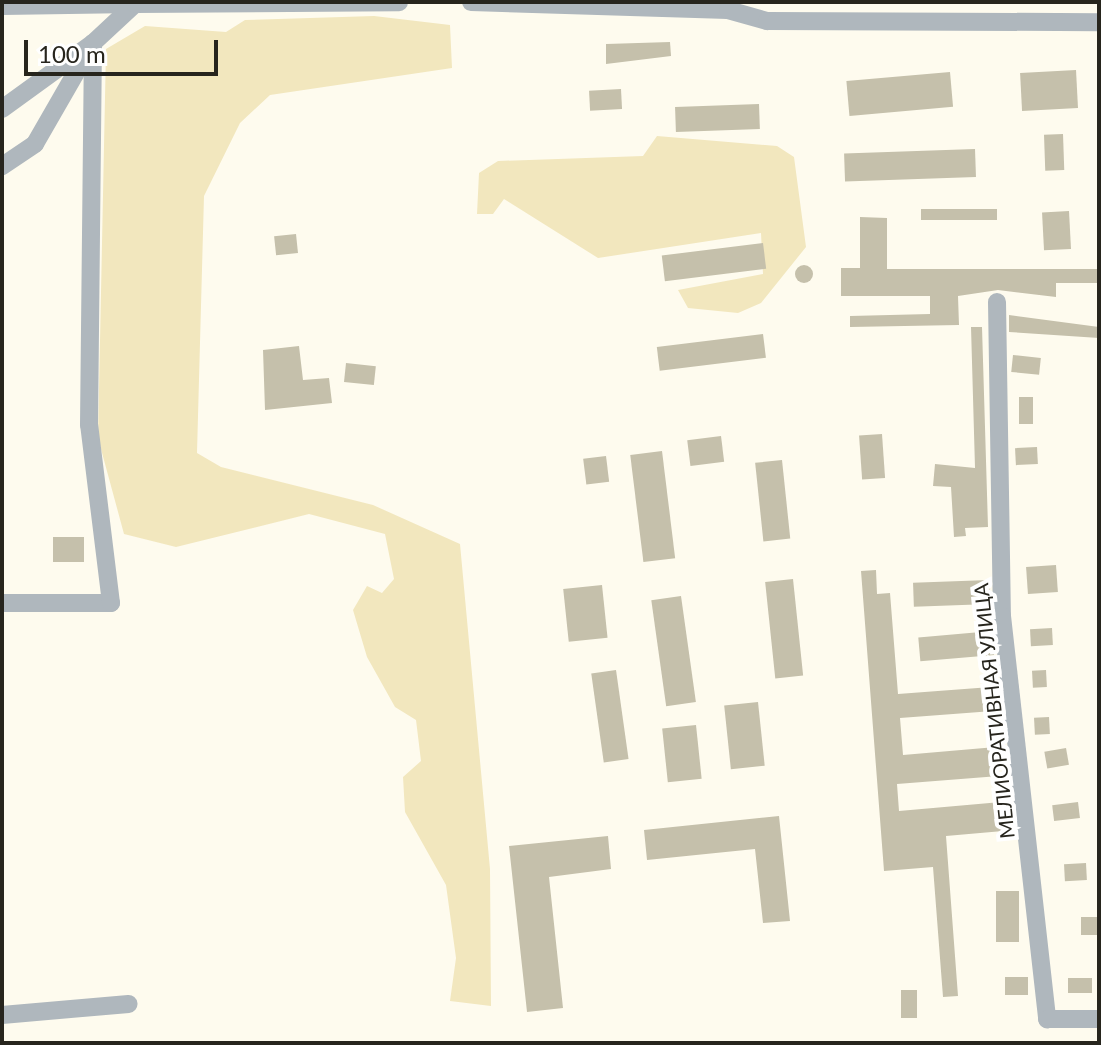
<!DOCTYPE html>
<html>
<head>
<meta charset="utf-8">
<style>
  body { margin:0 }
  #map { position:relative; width:1101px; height:1045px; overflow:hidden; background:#fefbee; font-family:Lato,sans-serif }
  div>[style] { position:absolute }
  .green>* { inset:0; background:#f2e7be }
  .building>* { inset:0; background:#c5c0ab; transform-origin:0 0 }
  .round { border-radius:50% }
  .minor>* { height:18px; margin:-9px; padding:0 9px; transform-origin:9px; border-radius:9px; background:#afb7bd }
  span { translate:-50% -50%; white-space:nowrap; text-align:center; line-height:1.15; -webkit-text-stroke:8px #fff; paint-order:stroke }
  .street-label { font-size:20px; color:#27251d }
  .frame { position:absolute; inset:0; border:4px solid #27251d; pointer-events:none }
  .scale { position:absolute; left:24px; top:40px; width:194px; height:36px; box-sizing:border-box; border:4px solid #27251d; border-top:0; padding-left:10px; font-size:24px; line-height:28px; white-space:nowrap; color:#27251d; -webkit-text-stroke:6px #fff; paint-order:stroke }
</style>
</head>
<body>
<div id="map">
  <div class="green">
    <div style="clip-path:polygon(374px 16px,450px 25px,452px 68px,270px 95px,240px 123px,204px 196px,197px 453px,221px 467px,373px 505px,460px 544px,490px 869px,491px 1006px,450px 1001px,456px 958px,446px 885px,405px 812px,403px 777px,421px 761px,416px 720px,395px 707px,367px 657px,353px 610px,367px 586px,382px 593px,394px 579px,385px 534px,309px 514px,176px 547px,124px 534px,98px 438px,106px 49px,145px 26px,226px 32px,245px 20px)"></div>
    <div style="clip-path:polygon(657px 136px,777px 146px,794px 157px,806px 247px,761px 303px,738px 313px,688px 308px,678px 290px,763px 274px,761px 233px,598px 258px,504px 199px,493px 214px,477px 214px,479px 173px,498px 161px,643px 156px)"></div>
  </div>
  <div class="building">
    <div style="clip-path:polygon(670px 42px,671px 56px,606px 64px,606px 44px)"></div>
    <div style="left:1076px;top:70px;width:38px;height:56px;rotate:87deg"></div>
    <div style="left:950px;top:72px;width:35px;height:104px;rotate:85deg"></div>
    <div style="left:621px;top:89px;width:20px;height:32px;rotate:87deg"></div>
    <div style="left:759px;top:104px;width:25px;height:84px;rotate:88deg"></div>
    <div style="left:1063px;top:134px;width:36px;height:19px;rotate:88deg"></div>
    <div style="left:975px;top:149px;width:28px;height:131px;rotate:88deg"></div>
    <div style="left:997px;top:209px;width:11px;height:76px;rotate:90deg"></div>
    <div style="left:1069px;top:211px;width:38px;height:27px;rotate:87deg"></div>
    <div style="clip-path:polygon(860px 217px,887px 218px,887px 269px,1099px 269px,1099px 283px,1056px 283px,1056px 297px,998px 290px,958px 296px,959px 325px,850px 327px,850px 316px,930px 314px,930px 296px,841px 296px,841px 268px,860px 268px)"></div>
    <div style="left:296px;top:234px;width:19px;height:22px;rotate:84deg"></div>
    <div style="left:763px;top:243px;width:26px;height:102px;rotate:83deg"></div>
    <div class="round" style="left:795px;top:265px;width:18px;height:18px"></div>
    <div style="clip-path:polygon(1009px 315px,1099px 327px,1099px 338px,1009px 332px)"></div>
    <div style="clip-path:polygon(971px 327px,982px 327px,988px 527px,965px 528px,966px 536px,954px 537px,951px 487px,933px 486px,935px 464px,975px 468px)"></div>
    <div style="left:763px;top:334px;width:24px;height:107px;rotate:83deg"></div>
    <div style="clip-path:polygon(299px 346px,303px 380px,329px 378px,332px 403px,265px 410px,263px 350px)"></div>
    <div style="left:1013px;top:355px;width:28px;height:17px;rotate:6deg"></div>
    <div style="left:346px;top:363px;width:30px;height:19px;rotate:6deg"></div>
    <div style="left:1019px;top:397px;width:14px;height:27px"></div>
    <div style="left:882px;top:434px;width:44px;height:23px;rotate:86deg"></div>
    <div style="left:721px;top:436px;width:26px;height:34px;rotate:83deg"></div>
    <div style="left:1037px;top:447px;width:17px;height:22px;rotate:87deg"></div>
    <div style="left:662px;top:451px;width:108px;height:32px;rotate:83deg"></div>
    <div style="left:606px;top:456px;width:26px;height:23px;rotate:83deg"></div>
    <div style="left:782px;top:460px;width:79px;height:27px;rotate:84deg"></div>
    <div style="left:53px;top:537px;width:31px;height:25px"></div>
    <div style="left:1056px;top:565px;width:27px;height:30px;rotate:86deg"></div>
    <div style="clip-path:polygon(876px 570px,877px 594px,890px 593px,898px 694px,991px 687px,993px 711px,900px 718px,903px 755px,996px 747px,999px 776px,897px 784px,899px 811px,1001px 802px,1003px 831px,946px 836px,958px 996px,943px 997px,933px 867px,884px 871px,861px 571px)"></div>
    <div style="left:793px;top:579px;width:97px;height:28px;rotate:84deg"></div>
    <div style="left:989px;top:580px;width:24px;height:76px;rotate:88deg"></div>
    <div style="left:602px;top:585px;width:53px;height:39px;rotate:84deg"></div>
    <div style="left:681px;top:596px;width:107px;height:30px;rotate:82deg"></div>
    <div style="left:1052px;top:628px;width:17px;height:22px;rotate:87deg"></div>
    <div style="left:992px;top:631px;width:24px;height:74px;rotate:85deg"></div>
    <div style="left:616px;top:670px;width:90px;height:25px;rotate:82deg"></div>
    <div style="left:1046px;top:670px;width:17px;height:14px;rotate:87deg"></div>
    <div style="left:758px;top:702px;width:64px;height:34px;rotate:84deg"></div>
    <div style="left:1049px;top:717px;width:17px;height:15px;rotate:87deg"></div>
    <div style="left:696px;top:725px;width:54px;height:34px;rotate:84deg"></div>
    <div style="left:1066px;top:748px;width:17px;height:22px;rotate:80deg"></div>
    <div style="left:1078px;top:802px;width:16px;height:26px;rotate:83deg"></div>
    <div style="clip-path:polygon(779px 816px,790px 921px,763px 923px,755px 849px,647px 860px,644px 830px)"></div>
    <div style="clip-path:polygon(608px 836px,611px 869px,549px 877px,563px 1008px,527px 1012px,509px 846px)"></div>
    <div style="left:1086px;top:863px;width:17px;height:22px;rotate:87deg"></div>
    <div style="left:996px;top:891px;width:23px;height:51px"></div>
    <div style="left:1099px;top:917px;width:18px;height:18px;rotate:90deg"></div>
    <div style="left:1005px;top:977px;width:23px;height:18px"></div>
    <div style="left:1092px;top:978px;width:15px;height:24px;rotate:90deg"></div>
    <div style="left:901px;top:990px;width:16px;height:28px"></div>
  </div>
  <div class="minor">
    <div style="left:471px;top:2px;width:257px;rotate:1.8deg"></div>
    <div style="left:728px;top:10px;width:41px;rotate:15.8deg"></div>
    <div style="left:767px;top:21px;width:332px;rotate:0.2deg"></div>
    <div style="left:2px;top:6px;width:133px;rotate:-0.9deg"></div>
    <div style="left:2px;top:109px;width:112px;rotate:-36deg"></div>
    <div style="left:93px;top:43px;width:116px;rotate:119.9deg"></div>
    <div style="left:35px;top:144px;width:40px;rotate:146deg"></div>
    <div style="left:997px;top:302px;width:314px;rotate:89.1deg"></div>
    <div style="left:1002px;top:616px;width:406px;rotate:83.6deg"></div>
    <div style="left:1047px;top:1019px;width:52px"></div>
    <div style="left:2px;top:603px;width:109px"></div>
    <div style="left:111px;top:603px;width:179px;rotate:-97deg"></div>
    <div style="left:89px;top:425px;width:382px;rotate:-89.4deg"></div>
    <div style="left:93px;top:43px;width:57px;rotate:-42.9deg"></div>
    <div style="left:135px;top:4px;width:264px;rotate:-0.4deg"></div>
    <div style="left:2px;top:1015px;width:127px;rotate:-5deg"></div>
  </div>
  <div class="street-label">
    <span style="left:994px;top:711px;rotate:-96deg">МЕЛИОРАТИВНАЯ УЛИЦА</span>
  </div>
  <div class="frame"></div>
  <div class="scale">100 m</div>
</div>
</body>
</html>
